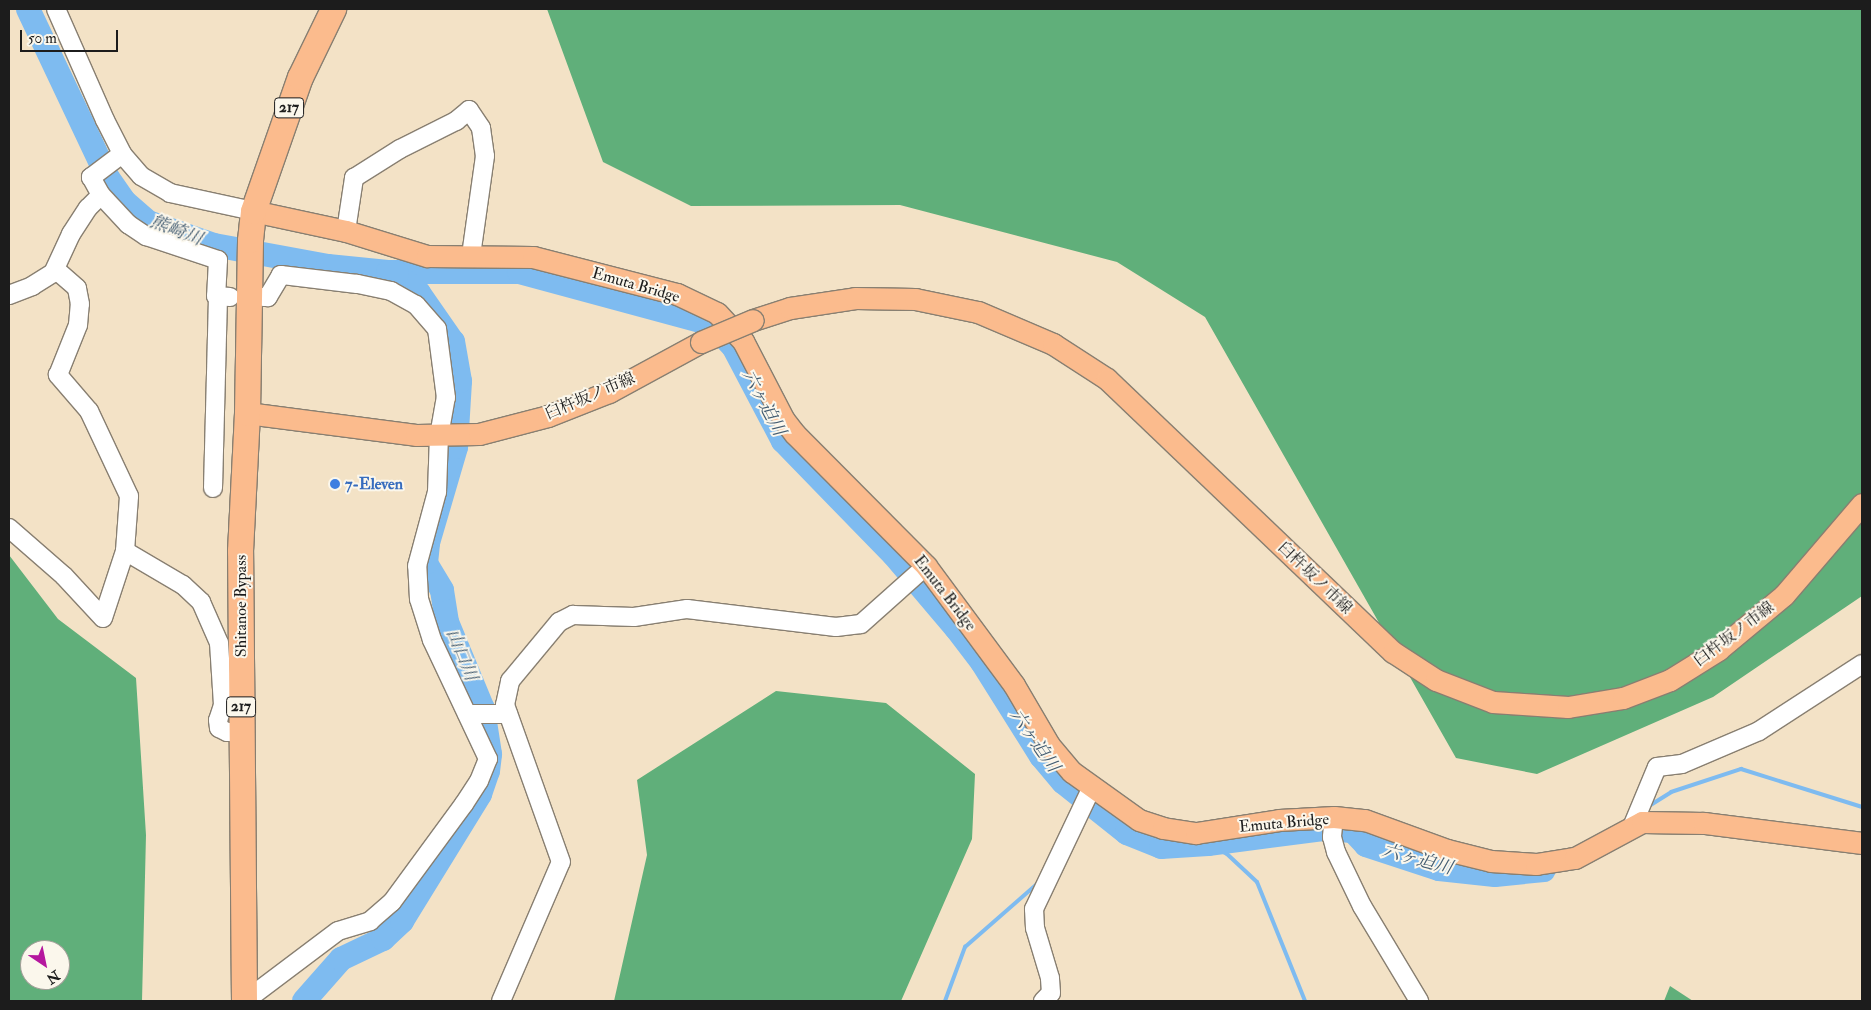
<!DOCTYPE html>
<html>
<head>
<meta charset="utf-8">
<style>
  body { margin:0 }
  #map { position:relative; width:1871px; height:1010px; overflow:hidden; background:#f3e2c6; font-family:"IM FELL Double Pica","Noto Serif JP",serif }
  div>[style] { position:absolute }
  .forest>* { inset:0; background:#60af7a }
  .stream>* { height:4px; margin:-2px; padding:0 2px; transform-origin:2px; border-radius:2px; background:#7ebbf0 }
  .river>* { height:24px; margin:-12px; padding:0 12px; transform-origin:12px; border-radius:12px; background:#7ebbf0 }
  .roads { filter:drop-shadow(1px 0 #887f71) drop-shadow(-1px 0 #887f71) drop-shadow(0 1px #887f71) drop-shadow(0 -1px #887f71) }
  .minor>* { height:18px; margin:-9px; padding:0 9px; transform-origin:9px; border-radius:9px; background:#fff }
  .major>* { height:21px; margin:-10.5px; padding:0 10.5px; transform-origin:10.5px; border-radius:10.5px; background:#fbbb8d }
  .highway>* { height:25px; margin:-12.5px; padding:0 12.5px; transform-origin:12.5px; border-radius:12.5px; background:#fbbb8d }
  .bridges { filter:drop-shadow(1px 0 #887f71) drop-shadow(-1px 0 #887f71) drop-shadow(0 1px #887f71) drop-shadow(0 -1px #887f71) }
  .major-bridge>* { height:21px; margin:-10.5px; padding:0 10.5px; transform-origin:10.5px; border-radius:10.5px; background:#fbbb8d }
  .dots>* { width:14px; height:14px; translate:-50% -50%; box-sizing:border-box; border:2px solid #fbf7ec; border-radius:50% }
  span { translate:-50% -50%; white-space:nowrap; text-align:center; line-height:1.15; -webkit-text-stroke:4px #fbf7ec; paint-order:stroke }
  .shield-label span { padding:1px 4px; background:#fbf7ec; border:1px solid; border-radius:4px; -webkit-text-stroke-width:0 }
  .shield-label { font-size:15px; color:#1c1c1c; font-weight:700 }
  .street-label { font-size:16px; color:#1c1c1c }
  .shop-label { font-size:16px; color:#366cbe; font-weight:700 }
  .left { translate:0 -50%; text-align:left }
  .water-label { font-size:18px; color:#435c71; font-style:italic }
  .frame { position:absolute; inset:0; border:10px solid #1c1c1c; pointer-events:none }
  .north { position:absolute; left:20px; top:940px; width:50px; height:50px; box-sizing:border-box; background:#fbf7ec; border:1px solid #a29f99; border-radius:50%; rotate:146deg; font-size:14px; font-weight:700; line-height:20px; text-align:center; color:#1c1c1c }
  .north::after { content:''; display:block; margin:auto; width:18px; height:22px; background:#b5179e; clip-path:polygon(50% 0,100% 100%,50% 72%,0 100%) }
  .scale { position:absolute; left:20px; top:30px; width:98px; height:22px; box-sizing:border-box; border:2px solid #1c1c1c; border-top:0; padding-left:6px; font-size:15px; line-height:18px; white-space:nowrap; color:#1c1c1c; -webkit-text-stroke:4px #fbf7ec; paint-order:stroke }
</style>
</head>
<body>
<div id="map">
  <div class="forest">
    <div style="clip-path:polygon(547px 9px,1862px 9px,1862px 596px,1713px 697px,1537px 774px,1456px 758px,1205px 317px,1117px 262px,900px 205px,691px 206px,603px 162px)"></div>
    <div style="clip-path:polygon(evenodd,9px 555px,58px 619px,136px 678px,146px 835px,142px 1001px,9px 1001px,9px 555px,30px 950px,60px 950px,60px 980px,30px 980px,30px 950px)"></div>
    <div style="clip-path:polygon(776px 691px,886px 703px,975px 774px,972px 839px,901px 1001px,614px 1001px,647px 855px,637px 780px)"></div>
    <div style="clip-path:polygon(1670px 986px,1693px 1001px,1664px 1001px)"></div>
  </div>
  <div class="stream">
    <div style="left:1649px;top:806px;width:26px;rotate:-32deg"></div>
    <div style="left:1671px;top:792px;width:74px;rotate:-18.2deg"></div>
    <div style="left:1741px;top:769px;width:127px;rotate:17.4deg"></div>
    <div style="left:1208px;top:844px;width:21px;rotate:28deg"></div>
    <div style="left:1227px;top:854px;width:41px;rotate:43deg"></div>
    <div style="left:1257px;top:882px;width:128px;rotate:68deg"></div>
    <div style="left:945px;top:1001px;width:58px;rotate:-69.7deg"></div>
    <div style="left:965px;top:947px;width:96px;rotate:-41.2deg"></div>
  </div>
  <div class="river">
    <div style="left:28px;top:9px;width:187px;rotate:64.7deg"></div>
    <div style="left:108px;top:178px;width:28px;rotate:55deg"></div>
    <div style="left:124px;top:201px;width:32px;rotate:41deg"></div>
    <div style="left:148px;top:222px;width:70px;rotate:19.2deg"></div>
    <div style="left:214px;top:245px;width:116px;rotate:10.4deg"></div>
    <div style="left:328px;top:266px;width:60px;rotate:5.7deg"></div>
    <div style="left:388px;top:272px;width:131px"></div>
    <div style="left:519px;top:272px;width:200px;rotate:15.1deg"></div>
    <div style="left:712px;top:324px;width:33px;rotate:47deg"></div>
    <div style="left:734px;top:348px;width:105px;rotate:62.2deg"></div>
    <div style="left:783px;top:441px;width:159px;rotate:45.8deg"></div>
    <div style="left:894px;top:555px;width:96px;rotate:49.7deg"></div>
    <div style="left:956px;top:628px;width:43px;rotate:52.6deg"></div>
    <div style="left:982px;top:662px;width:111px;rotate:57.9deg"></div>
    <div style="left:1041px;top:756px;width:34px;rotate:50deg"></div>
    <div style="left:1063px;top:782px;width:82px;rotate:38.6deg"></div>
    <div style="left:1127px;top:833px;width:37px;rotate:22deg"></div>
    <div style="left:1161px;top:847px;width:47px;rotate:-3.7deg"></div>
    <div style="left:1208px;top:844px;width:116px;rotate:-7.4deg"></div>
    <div style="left:1323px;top:829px;width:30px;rotate:4deg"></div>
    <div style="left:1353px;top:831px;width:19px;rotate:47deg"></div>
    <div style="left:1366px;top:845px;width:77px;rotate:18.2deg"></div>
    <div style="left:1439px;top:869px;width:56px;rotate:6.1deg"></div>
    <div style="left:1495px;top:875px;width:49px;rotate:-5.8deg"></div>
    <div style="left:304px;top:1001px;width:56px;rotate:-48.6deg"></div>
    <div style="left:341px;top:959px;width:47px;rotate:-25.5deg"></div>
    <div style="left:383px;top:939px;width:26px;rotate:-43deg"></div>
    <div style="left:402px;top:921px;width:149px;rotate:-58.4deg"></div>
    <div style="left:480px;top:794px;width:24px;rotate:-71deg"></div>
    <div style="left:488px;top:771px;width:17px;rotate:-83deg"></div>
    <div style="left:490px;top:754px;width:46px;rotate:-98.8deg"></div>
    <div style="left:483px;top:709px;width:94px;rotate:-112.5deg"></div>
    <div style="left:447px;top:622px;width:32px;rotate:-99deg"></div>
    <div style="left:442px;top:590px;width:31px;rotate:-121deg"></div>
    <div style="left:426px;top:563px;width:20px;rotate:-84deg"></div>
    <div style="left:428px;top:543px;width:100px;rotate:-73.7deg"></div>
    <div style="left:456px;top:447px;width:66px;rotate:-86.5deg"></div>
    <div style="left:460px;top:381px;width:40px;rotate:-100deg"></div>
    <div style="left:453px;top:342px;width:60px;rotate:-124.8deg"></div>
    <div style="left:419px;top:293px;width:29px;rotate:-139deg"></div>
    <div style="left:397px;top:274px;width:9px;rotate:-167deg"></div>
  </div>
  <div class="roads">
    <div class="minor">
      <div style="left:56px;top:9px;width:121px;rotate:66.2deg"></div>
      <div style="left:105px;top:120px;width:38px;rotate:63deg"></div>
      <div style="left:122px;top:154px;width:29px;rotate:49deg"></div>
      <div style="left:141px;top:176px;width:34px;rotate:30deg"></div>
      <div style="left:170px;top:193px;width:85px;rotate:12.2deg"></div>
      <div style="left:122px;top:154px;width:39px;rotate:143deg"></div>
      <div style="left:91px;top:177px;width:21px;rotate:61deg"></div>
      <div style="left:101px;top:195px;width:40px;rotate:47deg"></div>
      <div style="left:128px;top:224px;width:22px;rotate:34deg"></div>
      <div style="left:146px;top:236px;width:76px;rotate:18.4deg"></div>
      <div style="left:218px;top:260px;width:36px;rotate:93deg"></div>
      <div style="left:216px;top:296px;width:14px;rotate:4deg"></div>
      <div style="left:346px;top:231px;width:54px;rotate:-81.4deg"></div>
      <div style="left:354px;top:178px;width:54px;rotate:-32.2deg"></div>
      <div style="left:400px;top:149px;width:63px;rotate:-26.6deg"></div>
      <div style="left:456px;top:121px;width:17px;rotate:-40deg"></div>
      <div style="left:469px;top:110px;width:22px;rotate:56deg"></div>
      <div style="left:481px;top:128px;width:28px;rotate:82deg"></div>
      <div style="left:485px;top:156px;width:101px;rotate:98deg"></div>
      <div style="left:9px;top:295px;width:25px;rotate:-21deg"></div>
      <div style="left:32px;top:286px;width:25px;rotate:-32deg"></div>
      <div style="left:53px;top:273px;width:43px;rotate:-65.2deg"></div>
      <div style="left:71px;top:234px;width:31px;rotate:-57deg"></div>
      <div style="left:88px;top:208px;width:18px;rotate:-45deg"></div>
      <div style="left:213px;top:488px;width:192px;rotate:-88.5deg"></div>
      <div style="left:9px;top:528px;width:73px;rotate:41.1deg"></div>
      <div style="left:64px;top:576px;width:57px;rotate:47.1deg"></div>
      <div style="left:103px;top:618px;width:71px;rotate:-71.8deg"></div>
      <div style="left:125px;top:551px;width:55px;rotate:-85.8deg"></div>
      <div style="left:129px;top:496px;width:94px;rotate:-115.2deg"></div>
      <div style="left:89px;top:411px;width:48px;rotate:-130.7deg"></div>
      <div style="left:58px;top:375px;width:54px;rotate:-68.2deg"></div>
      <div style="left:78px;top:325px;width:21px;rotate:-85deg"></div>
      <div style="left:80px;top:304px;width:16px;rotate:-101deg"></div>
      <div style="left:77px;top:288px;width:28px;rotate:-139deg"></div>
      <div style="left:125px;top:551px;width:67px;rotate:30.4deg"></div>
      <div style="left:183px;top:585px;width:25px;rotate:43deg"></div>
      <div style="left:201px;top:602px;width:45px;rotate:66.3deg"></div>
      <div style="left:219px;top:643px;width:62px;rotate:86.3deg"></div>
      <div style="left:223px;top:705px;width:16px;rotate:108deg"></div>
      <div style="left:218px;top:720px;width:8px;rotate:83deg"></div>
      <div style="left:219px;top:728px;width:9px;rotate:27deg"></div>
      <div style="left:227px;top:732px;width:15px"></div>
      <div style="left:467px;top:714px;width:41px"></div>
      <div style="left:1334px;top:817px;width:20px;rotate:96deg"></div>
      <div style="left:1332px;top:837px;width:16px;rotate:75deg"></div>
      <div style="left:1336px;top:852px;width:60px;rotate:64.3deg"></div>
      <div style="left:1362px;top:906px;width:111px;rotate:59deg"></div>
      <div style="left:1632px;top:827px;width:65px;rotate:-67.4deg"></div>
      <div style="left:1657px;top:767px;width:25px;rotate:-7deg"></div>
      <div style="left:1682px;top:764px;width:84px;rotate:-23.2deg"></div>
      <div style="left:1759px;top:731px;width:123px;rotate:-33deg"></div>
      <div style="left:245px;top:1001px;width:116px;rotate:-37deg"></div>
      <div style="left:338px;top:931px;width:34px;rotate:-17deg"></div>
      <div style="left:370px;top:921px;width:29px;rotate:-41deg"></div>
      <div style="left:392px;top:902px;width:122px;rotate:-53.7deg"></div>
      <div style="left:464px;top:804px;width:27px;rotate:-57deg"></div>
      <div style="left:479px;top:781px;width:24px;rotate:-68deg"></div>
      <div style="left:488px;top:759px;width:132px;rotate:-115.2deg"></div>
      <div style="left:432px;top:640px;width:43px;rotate:-107.6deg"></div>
      <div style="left:419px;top:599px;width:33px;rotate:-93deg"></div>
      <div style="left:417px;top:566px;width:77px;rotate:-74.9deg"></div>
      <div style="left:437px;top:492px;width:56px;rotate:-88deg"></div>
      <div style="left:439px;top:436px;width:39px;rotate:-80deg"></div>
      <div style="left:446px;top:398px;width:70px;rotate:-97.4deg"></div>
      <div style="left:437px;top:329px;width:32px;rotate:-131deg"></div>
      <div style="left:416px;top:305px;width:29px;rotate:-151deg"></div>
      <div style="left:391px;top:291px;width:35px;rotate:-168deg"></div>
      <div style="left:357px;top:284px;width:77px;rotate:-173.2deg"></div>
      <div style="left:281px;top:275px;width:26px;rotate:121deg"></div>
      <div style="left:268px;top:297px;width:5px;rotate:180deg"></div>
      <div style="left:501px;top:1001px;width:151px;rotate:-66.7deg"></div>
      <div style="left:561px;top:862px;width:167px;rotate:-109.6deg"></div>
      <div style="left:505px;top:705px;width:25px;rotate:-78deg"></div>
      <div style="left:510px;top:681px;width:77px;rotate:-50.3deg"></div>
      <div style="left:559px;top:622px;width:16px;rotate:-27deg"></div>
      <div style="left:573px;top:615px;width:61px;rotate:1.9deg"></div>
      <div style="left:634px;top:617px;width:54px;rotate:-8.6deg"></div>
      <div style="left:687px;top:609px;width:150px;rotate:6.9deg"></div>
      <div style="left:836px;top:627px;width:25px;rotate:-7deg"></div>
      <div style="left:861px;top:624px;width:87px;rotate:-41.7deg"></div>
      <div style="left:1043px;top:1001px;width:11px;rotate:-45deg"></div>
      <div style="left:1051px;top:993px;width:15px;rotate:-94deg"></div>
      <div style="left:1050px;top:978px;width:52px;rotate:-106.7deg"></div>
      <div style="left:1035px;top:928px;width:19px;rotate:-93deg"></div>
      <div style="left:1034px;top:909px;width:135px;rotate:-64.6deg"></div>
    </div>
    <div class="major">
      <div style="left:253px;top:211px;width:95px;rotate:12.1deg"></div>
      <div style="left:346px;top:231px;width:85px;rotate:17.2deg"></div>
      <div style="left:427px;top:256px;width:106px;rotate:0.5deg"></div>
      <div style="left:533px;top:257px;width:149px;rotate:14.4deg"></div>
      <div style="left:677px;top:294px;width:44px;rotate:25.4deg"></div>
      <div style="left:717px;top:313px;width:38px;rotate:47deg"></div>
      <div style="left:743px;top:341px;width:89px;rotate:62.6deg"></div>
      <div style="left:784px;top:420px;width:18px;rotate:52deg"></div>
      <div style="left:795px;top:434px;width:186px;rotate:45.2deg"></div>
      <div style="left:926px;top:566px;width:148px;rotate:53.5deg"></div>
      <div style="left:1014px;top:685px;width:69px;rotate:59.7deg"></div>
      <div style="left:1049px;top:745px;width:35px;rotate:50deg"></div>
      <div style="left:1072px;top:772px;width:82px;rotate:35.6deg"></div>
      <div style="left:1139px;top:820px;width:25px;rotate:18deg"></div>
      <div style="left:1163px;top:828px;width:33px;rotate:9deg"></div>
      <div style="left:1196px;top:833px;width:84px;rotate:-8.9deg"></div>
      <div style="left:1279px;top:820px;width:55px;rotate:-3.1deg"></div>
      <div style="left:1334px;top:817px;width:31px;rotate:6deg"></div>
      <div style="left:1365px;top:820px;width:87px;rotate:20.1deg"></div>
      <div style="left:1447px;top:850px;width:45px;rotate:14deg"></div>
      <div style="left:1491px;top:861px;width:45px;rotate:3.8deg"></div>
      <div style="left:1536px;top:864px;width:39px;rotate:-9deg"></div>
      <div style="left:1575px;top:858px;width:76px;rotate:-28.2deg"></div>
      <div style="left:1642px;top:822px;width:62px;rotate:0.9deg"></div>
      <div style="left:1704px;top:823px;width:159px;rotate:7.2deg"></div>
      <div style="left:753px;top:320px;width:39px;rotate:-18deg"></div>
      <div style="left:790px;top:308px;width:66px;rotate:-8.7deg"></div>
      <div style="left:855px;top:298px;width:60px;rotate:1deg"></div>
      <div style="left:915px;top:299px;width:64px;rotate:11.7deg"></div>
      <div style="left:978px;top:312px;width:82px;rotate:23.1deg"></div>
      <div style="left:1053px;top:344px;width:64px;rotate:32.9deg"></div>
      <div style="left:1107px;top:379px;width:395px;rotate:43.7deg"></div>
      <div style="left:1393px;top:652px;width:51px;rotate:33.1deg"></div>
      <div style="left:1436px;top:680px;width:61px;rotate:21.1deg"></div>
      <div style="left:1493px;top:702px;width:75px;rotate:3.8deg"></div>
      <div style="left:1568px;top:707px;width:56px;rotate:-9.3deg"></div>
      <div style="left:1623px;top:698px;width:50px;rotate:-21deg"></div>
      <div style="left:1670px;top:680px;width:57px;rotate:-32deg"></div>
      <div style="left:1718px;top:650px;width:86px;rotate:-39.8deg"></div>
      <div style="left:1784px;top:595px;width:120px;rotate:-49.4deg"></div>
      <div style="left:247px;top:413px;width:170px;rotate:7.4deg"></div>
      <div style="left:416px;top:435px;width:63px;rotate:-0.9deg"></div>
      <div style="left:479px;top:434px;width:71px;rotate:-14.6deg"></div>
      <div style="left:548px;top:416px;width:66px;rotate:-21.5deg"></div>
      <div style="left:609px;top:392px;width:105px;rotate:-28.5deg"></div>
    </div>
    <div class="highway">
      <div style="left:244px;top:1001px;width:450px;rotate:-90.5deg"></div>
      <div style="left:240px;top:551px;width:138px;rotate:-87.1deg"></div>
      <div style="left:247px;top:413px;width:173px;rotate:-89deg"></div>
      <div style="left:250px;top:240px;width:29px;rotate:-84deg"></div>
      <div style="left:253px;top:211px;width:142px;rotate:-70.7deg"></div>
      <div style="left:300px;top:77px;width:76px;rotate:-64.1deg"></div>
    </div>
  </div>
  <div class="bridges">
    <div class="major-bridge">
      <div style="left:701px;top:342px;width:56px;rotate:-22.9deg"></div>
    </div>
  </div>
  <div class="dots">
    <div style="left:335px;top:484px;background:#3f7fe0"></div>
  </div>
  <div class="shield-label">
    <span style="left:289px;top:108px">217</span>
    <span style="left:241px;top:707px">217</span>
  </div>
  <div class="street-label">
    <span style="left:636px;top:285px;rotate:16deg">Emuta Bridge</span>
    <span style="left:590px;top:396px;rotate:-23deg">臼杵坂ノ市線</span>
    <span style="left:1315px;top:578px;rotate:44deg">臼杵坂ノ市線</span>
    <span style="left:945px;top:593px;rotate:52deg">Emuta Bridge</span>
    <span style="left:241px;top:606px;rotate:-90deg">Shitanoe Bypass</span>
    <span style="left:1734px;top:634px;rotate:-37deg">臼杵坂ノ市線</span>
    <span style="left:1284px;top:823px;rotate:-5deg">Emuta Bridge</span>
  </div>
  <div class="shop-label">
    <span class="left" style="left:345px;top:484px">7-Eleven</span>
  </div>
  <div class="water-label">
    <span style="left:176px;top:231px;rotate:21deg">熊崎川</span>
    <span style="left:763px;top:403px;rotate:62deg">六ヶ迫川</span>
    <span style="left:461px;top:655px;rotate:68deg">山口川</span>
    <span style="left:1034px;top:741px;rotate:55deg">六ヶ迫川</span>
    <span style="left:1417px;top:860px;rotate:15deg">六ヶ迫川</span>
  </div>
  <div class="frame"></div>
  <div class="north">N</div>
  <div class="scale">50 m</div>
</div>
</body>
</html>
